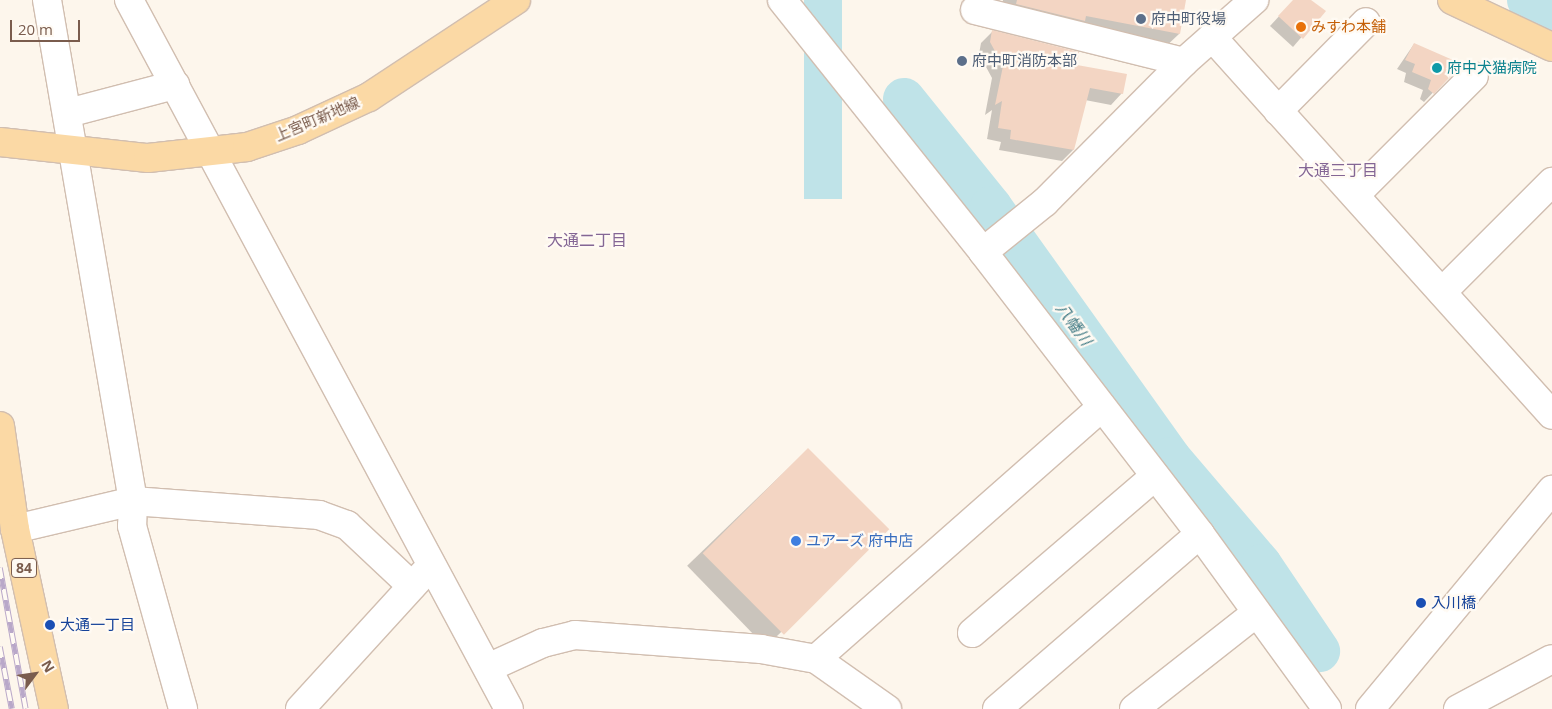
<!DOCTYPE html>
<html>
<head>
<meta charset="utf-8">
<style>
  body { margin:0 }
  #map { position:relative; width:1552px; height:709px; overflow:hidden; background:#fdf6ec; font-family:"Open Sans","Noto Sans JP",sans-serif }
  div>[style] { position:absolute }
  .water>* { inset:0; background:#bfe3e8; transform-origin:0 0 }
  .shadow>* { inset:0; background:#0003; transform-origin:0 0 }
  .river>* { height:42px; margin:-21px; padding:0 21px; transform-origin:21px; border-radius:21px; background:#bfe3e8 }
  .building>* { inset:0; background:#f3d5c3; transform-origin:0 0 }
  .roads { filter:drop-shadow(1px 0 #d1beb0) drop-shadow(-1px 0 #d1beb0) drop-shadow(0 1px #d1beb0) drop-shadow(0 -1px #d1beb0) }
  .minor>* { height:28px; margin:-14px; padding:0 14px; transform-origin:14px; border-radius:14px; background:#fff }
  .major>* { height:28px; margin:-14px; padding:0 14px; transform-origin:14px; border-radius:14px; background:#fbd9a5 }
  .rail>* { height:5.5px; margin-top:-2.75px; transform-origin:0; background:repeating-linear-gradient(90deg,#fffaf3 0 11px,#b9a8c9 0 22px); box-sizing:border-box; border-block:1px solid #b9a8c9 }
  .dots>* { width:14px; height:14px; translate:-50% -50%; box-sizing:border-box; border:2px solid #fffaf3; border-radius:50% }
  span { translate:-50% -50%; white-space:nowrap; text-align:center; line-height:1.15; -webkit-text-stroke:4.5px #fffaf3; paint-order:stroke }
  .shield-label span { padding:1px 4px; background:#fffaf3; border:1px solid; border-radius:4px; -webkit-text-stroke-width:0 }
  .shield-label { font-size:14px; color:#7a5c4d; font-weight:700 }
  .service-label { font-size:15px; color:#4e5e75 }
  .left { translate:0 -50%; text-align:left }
  .food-label { font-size:15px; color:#c56008 }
  .culture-label { font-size:15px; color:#0d838f }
  .street-label { font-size:15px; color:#7a5c4d }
  .shop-label { font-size:15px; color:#366cbe }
  .transit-label { font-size:15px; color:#164399 }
  .neighbourhood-label { font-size:16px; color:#846695 }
  .water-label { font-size:16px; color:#437c86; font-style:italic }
  .north { position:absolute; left:10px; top:649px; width:50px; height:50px; -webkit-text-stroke:4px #fffaf3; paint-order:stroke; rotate:59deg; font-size:14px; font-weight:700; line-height:20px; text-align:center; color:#7a5c4d }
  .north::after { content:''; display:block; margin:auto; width:18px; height:22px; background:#7a5c4d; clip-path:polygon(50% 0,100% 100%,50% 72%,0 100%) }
  .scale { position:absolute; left:10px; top:20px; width:70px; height:22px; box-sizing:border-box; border:2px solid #7a5c4d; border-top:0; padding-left:6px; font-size:15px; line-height:18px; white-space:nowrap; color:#7a5c4d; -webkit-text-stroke:4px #fffaf3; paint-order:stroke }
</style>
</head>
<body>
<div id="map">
  <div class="water">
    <div style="left:804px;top:0;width:38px;height:199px"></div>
  </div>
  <div class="shadow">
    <div style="clip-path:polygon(1003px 0,1185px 0,1179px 34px,1161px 51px,999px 21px)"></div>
    <div style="clip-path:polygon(1294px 0,1309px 0,1324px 11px,1293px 47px,1270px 26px)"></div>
    <div style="clip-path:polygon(992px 32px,1076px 66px,1122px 93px,1111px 105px,1085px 100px,1073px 150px,1062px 161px,999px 150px,1001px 142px,987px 139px,992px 110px,985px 115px,992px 78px,979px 54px,981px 43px)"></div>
    <div style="clip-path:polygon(1414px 44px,1460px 64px,1424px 102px,1420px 99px,1423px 90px,1404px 82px,1406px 73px,1397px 69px)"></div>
    <div style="left:808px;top:449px;width:113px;height:168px;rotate:46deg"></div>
  </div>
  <div class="river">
    <div style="left:1528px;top:0;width:27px;rotate:28deg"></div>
    <div style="left:904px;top:99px;width:139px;rotate:51.1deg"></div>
    <div style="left:991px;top:207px;width:308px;rotate:54.5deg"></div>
    <div style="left:1170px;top:458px;width:140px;rotate:49.6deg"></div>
    <div style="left:1261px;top:565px;width:104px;rotate:56deg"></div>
  </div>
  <div class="building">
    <div style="clip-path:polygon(1017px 0,1186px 0,1180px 34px,1086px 16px,1085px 21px,1016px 4px)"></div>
    <div style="clip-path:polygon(1293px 0,1311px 0,1326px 11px,1303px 39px,1278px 16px)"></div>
    <div style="clip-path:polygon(992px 30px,1079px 52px,1077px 65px,1127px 74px,1123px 94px,1090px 88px,1074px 150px,1010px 139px,1011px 130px,998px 128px,1002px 101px,995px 105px,1003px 66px,990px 42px)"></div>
    <div style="clip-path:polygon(1414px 43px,1462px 64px,1434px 94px,1428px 89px,1431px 80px,1412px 72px,1415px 64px,1405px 60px)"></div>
    <div style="left:808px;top:448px;width:115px;height:149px;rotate:45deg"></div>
  </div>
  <div class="roads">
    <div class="minor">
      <div style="left:47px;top:0;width:508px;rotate:80.26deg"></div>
      <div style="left:133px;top:501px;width:25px;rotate:92deg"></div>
      <div style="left:132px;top:526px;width:190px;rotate:74.4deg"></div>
      <div style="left:129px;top:0;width:804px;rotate:61.81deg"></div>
      <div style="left:782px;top:0;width:322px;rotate:51.4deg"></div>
      <div style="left:983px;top:252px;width:356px;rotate:52.4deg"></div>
      <div style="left:1200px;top:534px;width:216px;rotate:54deg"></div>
      <div style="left:975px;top:10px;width:215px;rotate:14deg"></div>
      <div style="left:1212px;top:37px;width:508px;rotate:48.03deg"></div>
      <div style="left:1278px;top:111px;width:125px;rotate:-45.3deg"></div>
      <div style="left:68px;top:113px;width:111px;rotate:-14.7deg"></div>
      <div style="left:1355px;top:195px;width:168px;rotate:-45deg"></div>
      <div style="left:983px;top:252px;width:80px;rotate:-38.9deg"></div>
      <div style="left:1045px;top:202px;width:197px;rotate:-45.2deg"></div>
      <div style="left:1184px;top:62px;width:94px;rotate:-41.5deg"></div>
      <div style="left:1442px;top:292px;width:156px;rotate:-45deg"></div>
      <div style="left:15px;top:529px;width:121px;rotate:-13.3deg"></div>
      <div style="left:133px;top:501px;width:187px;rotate:4.3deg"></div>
      <div style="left:319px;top:515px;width:30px;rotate:20deg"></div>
      <div style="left:347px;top:525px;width:89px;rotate:43.2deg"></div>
      <div style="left:972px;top:633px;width:241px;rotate:-40.6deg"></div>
      <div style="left:816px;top:659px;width:381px;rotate:-41.4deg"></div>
      <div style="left:490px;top:667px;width:58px;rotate:-24.4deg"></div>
      <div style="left:543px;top:643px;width:33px;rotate:-14deg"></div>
      <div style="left:575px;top:635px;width:187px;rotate:4.3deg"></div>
      <div style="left:761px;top:649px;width:56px;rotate:10.3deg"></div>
      <div style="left:816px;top:659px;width:87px;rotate:35.2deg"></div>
      <div style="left:300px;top:709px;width:184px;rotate:-47.6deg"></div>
      <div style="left:997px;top:709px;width:268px;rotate:-40.8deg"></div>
      <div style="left:1134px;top:709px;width:155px;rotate:-38.2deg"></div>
      <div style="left:1370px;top:709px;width:285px;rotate:-50.3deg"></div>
      <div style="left:1458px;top:709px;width:106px;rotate:-28deg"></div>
    </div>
    <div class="major">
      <div style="left:1452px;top:0;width:110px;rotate:25.2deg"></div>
      <div style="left:0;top:142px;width:149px;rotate:6.2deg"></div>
      <div style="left:148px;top:158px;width:100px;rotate:-6.3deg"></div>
      <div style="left:247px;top:147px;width:54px;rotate:-18.4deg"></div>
      <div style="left:298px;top:130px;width:78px;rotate:-24.9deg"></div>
      <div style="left:369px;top:97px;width:176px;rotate:-33.4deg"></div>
      <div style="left:0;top:426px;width:104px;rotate:81.7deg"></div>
      <div style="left:15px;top:529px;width:184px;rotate:77.8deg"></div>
    </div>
  </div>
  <div class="rail">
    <div style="left:0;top:568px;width:143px;rotate:79.6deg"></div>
    <div style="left:0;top:647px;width:63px;rotate:79deg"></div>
  </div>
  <div class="dots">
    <div style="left:1141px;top:19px;background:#5c6f8a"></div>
    <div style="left:1301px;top:27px;background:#e8710a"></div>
    <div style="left:962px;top:61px;background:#5c6f8a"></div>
    <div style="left:1437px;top:68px;background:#0f9aa8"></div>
    <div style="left:796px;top:541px;background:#3f7fe0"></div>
    <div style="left:1421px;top:603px;background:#1a4fb4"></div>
    <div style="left:50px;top:625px;background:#1a4fb4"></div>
  </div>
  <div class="shield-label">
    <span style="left:24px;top:568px">84</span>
  </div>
  <div class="service-label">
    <span class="left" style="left:1151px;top:19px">府中町役場</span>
    <span class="left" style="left:972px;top:61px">府中町消防本部</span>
  </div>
  <div class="food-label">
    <span class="left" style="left:1311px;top:27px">みすわ本舗</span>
  </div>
  <div class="culture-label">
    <span class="left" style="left:1447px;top:68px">府中犬猫病院</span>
  </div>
  <div class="street-label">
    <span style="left:317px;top:119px;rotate:-23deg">上宮町新地線</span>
  </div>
  <div class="shop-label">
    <span class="left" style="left:806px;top:541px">ユアーズ 府中店</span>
  </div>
  <div class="transit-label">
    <span class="left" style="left:1431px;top:603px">入川橋</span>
    <span class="left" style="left:60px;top:625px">大通一丁目</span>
  </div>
  <div class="neighbourhood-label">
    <span style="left:1338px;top:170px">大通三丁目</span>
    <span style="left:587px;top:240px">大通二丁目</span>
  </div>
  <div class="water-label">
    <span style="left:1074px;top:324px;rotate:54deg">八幡川</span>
  </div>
  <div class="north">N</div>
  <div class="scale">20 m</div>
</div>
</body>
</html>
